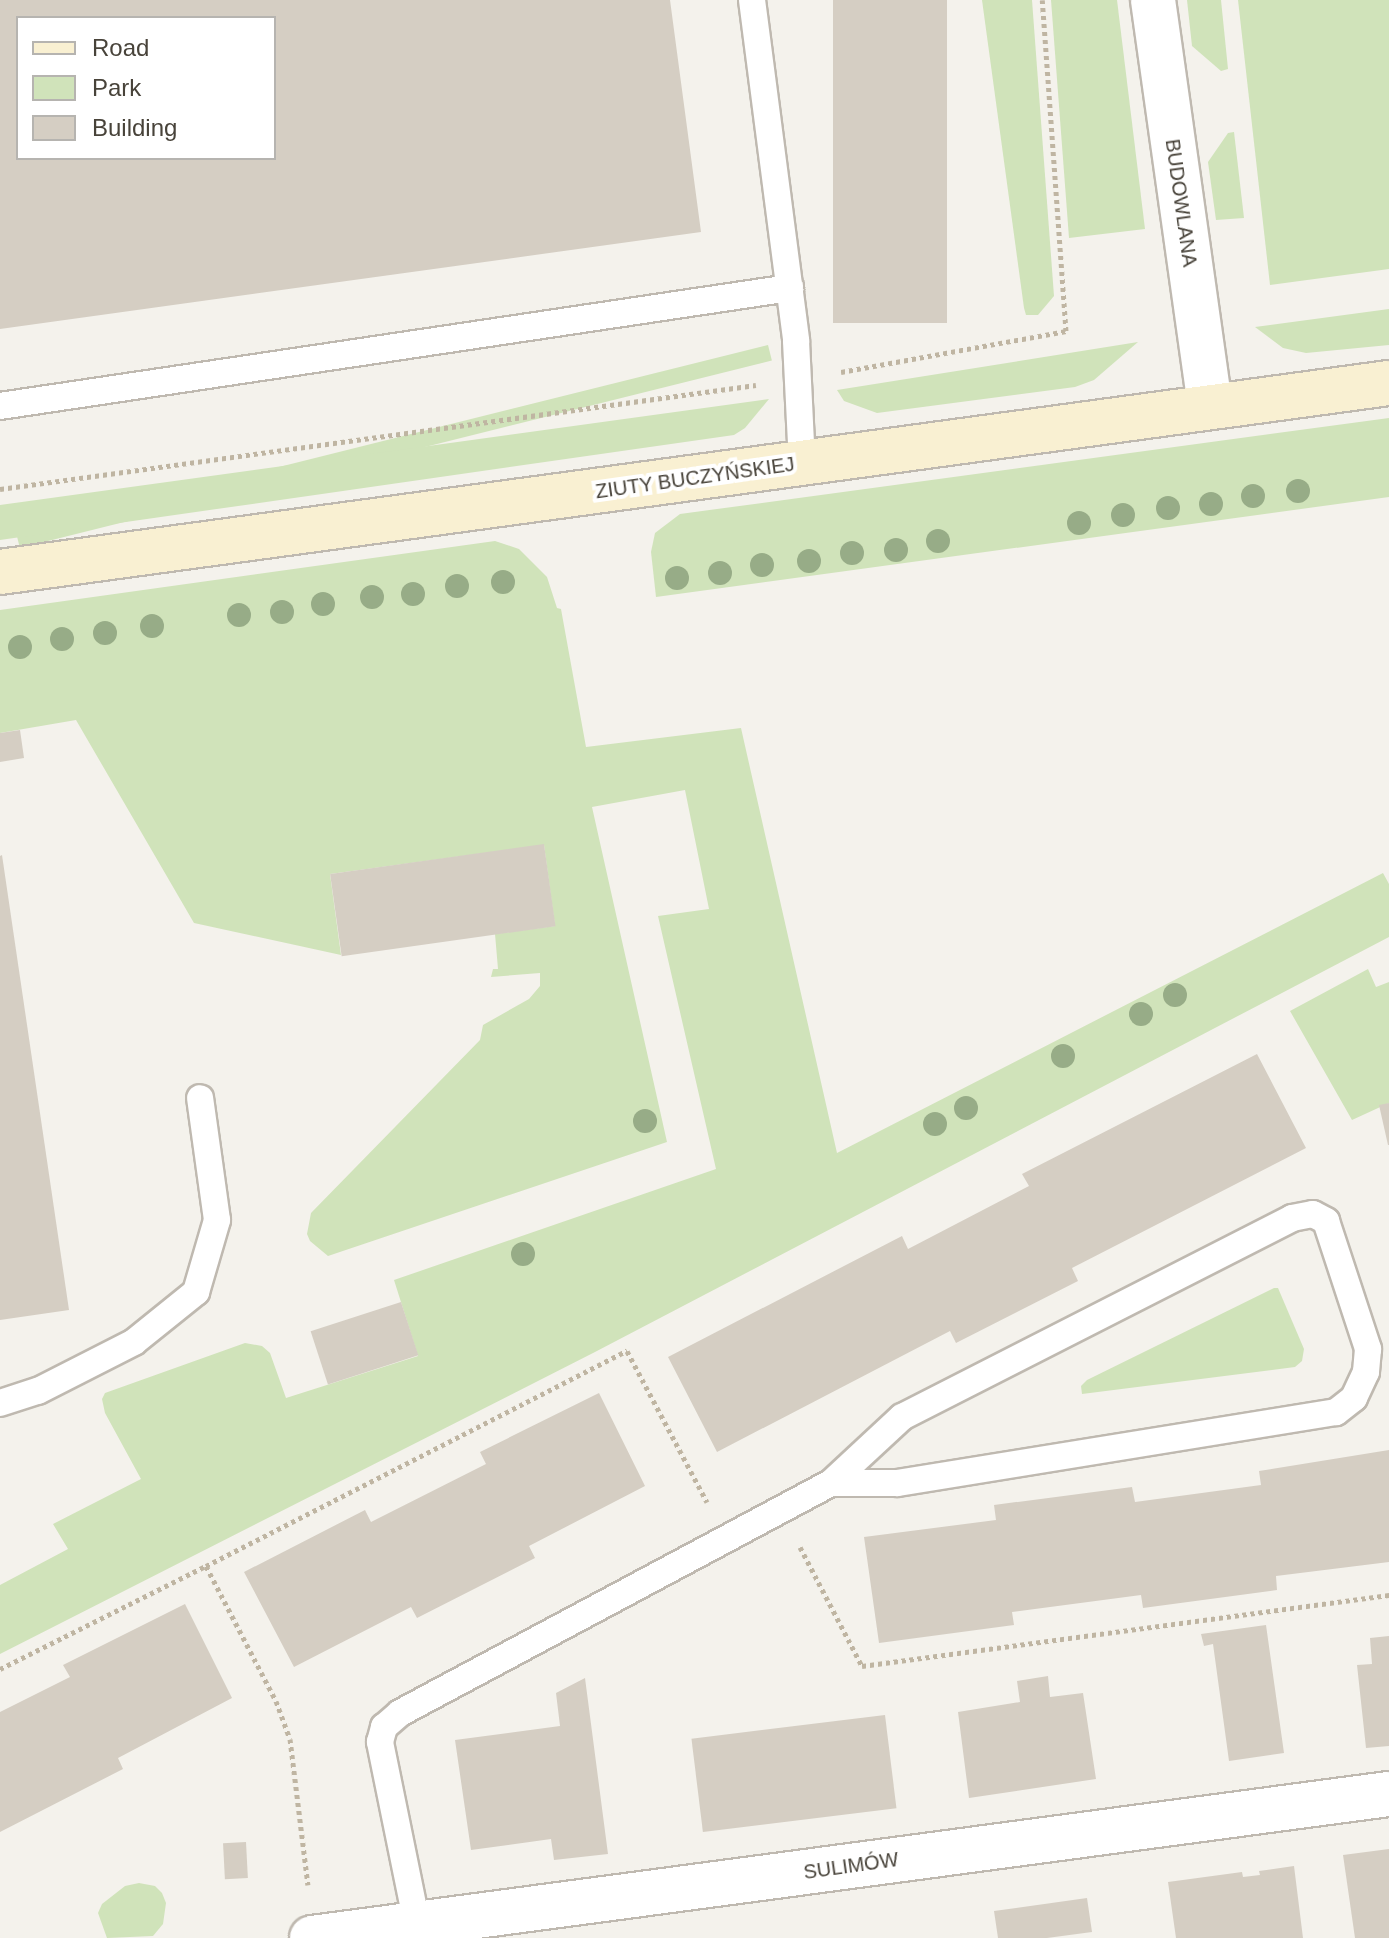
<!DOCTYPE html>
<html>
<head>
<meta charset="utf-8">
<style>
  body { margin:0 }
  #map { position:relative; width:1389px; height:1938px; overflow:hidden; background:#f4f2ec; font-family:Arial,sans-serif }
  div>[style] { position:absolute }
  .green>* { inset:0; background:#d0e3ba; transform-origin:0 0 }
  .building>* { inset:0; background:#d5cec3; transform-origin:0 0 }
  .path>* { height:5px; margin-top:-2.5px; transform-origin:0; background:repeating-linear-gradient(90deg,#bfb5a2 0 4px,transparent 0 8px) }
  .roads { filter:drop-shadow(2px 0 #bfb9b0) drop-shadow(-2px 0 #bfb9b0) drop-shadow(0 2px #bfb9b0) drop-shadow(0 -2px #bfb9b0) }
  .lane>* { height:26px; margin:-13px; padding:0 13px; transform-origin:13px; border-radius:13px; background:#fff }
  .street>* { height:44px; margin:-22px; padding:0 22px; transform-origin:22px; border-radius:22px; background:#fff }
  .secondary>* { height:44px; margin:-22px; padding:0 22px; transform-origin:22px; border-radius:22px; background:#f9f0d2 }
  .trees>* { width:24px; height:24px; margin:-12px; border-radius:50%; background:#97ac87 }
  span { translate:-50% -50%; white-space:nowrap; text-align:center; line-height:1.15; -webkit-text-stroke:8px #fff; paint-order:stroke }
  .street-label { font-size:20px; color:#48433a }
  .legend { position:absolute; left:16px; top:16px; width:260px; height:144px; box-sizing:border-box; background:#fff; border:2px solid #b6b4b0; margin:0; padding:10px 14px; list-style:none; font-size:24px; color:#48433a }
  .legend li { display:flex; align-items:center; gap:16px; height:40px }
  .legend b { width:40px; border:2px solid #b6b4b0 }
</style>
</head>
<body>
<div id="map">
  <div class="green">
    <div style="clip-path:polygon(982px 0,1032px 0,1054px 296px,1038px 315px,1026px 315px,1024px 308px)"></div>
    <div style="clip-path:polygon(1051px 0,1117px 0,1145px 229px,1069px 238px)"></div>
    <div style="clip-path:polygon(1187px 0,1221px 0,1228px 69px,1221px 71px,1192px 46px)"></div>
    <div style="clip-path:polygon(1238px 0,1389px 0,1389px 269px,1270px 285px)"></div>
    <div style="clip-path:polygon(1234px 132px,1244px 218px,1216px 220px,1208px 162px,1228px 133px)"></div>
    <div style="clip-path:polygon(1389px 309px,1389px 345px,1306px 353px,1283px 348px,1255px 327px)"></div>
    <div style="clip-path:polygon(1138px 342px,1094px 380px,1075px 387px,877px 413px,844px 401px,837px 390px)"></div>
    <div style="left:768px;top:345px;width:16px;height:775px;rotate:76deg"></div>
    <div style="clip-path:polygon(769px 399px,745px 428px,734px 435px,0 540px,0 505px)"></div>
    <div style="clip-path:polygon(1389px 418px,1389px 497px,656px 597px,651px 552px,655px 533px,680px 514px)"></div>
    <div style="clip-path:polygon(495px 541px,519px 549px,547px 577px,557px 608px,561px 609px,586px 747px,741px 728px,837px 1153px,1383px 873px,1389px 884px,1389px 937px,595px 1352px,0 1654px,0 1585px,68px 1549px,53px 1524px,141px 1479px,105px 1413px,102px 1399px,105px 1393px,245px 1343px,262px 1346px,270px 1353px,286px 1398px,418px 1356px,394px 1280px,716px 1169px,658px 916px,709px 909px,685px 790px,592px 807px,667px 1142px,328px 1256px,310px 1241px,307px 1234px,311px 1213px,480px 1040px,483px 1025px,529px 999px,540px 986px,540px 973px,491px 977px,493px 969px,498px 969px,495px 934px,555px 926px,544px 845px,330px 874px,341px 955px,194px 923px,76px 720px,0 733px,0 610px)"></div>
    <div style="clip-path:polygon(1368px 969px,1376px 987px,1389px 982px,1389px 1103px,1352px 1120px,1290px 1011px)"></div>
    <div style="clip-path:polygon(1274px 1288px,1278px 1288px,1304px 1349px,1302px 1361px,1295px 1367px,1082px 1394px,1081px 1386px,1087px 1380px)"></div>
    <div style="clip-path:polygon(139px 1883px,155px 1886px,162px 1893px,166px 1903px,163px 1924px,153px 1936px,107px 1938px,98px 1913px,102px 1904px,125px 1886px)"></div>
  </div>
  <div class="building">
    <div style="clip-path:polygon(evenodd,0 0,670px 0,701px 232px,0 329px,0 0,18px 18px,274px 18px,274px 158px,18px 158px,18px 18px)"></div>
    <div style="left:833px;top:0;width:114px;height:323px"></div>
    <div style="clip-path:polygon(20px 730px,24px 758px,0 762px,0 733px)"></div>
    <div style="left:544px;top:844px;width:83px;height:216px;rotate:82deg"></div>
    <div style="clip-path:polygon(2px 855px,69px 1310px,0 1320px,0 856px)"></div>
    <div style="clip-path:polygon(1257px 1054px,1306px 1148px,1072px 1268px,1078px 1281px,956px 1343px,950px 1331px,717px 1452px,668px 1357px,902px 1236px,908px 1249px,1029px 1186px,1022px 1174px)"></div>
    <div style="clip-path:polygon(1389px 1103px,1389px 1145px,1388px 1145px,1379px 1105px)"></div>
    <div style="left:401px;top:1302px;width:56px;height:95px;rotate:72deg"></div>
    <div style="clip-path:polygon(599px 1393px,645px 1486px,529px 1546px,535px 1558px,417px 1618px,411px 1607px,294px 1667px,244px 1572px,365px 1510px,371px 1522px,486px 1464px,480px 1452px)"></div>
    <div style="clip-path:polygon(1389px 1450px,1389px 1562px,1276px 1576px,1277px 1590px,1143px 1608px,1141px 1595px,1012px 1612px,1014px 1625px,879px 1643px,864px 1537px,996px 1520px,994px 1505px,1132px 1487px,1135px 1502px,1261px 1485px,1259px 1471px)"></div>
    <div style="clip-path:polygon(185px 1604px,232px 1698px,118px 1758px,123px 1769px,0 1832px,0 1712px,70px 1677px,63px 1665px)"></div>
    <div style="clip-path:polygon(1266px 1625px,1284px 1753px,1229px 1761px,1213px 1644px,1204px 1646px,1201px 1634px)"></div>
    <div style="clip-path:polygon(1389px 1636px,1389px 1746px,1366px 1748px,1357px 1665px,1372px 1664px,1370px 1638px)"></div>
    <div style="clip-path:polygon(1048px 1676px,1050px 1697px,1083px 1693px,1096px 1779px,969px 1798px,958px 1712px,1020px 1702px,1017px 1681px)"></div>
    <div style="clip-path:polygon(585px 1678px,608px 1854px,554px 1860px,551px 1839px,471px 1850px,455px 1740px,560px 1726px,556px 1693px)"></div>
    <div style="left:885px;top:1715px;width:94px;height:195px;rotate:83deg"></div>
    <div style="left:246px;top:1842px;width:36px;height:23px;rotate:87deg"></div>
    <div style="clip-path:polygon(1389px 1849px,1389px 1938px,1355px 1938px,1343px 1855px)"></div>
    <div style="clip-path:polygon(1294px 1866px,1303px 1938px,1176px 1938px,1168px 1882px,1242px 1872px,1243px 1877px,1260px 1875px,1259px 1871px)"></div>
    <div style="clip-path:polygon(1087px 1898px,1092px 1932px,1047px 1938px,998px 1938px,994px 1911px)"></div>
  </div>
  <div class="path">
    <div style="left:841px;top:372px;width:229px;rotate:-10.3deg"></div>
    <div style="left:1066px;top:331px;width:332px;rotate:-94.1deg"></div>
    <div style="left:0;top:489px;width:763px;rotate:-7.83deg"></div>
    <div style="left:800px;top:1547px;width:134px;rotate:62.5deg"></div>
    <div style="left:862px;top:1666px;width:532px;rotate:-7.67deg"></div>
    <div style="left:206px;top:1566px;width:473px;rotate:-27.1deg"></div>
    <div style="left:627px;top:1351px;width:171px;rotate:62.1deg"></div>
    <div style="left:0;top:1669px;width:230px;rotate:-26.6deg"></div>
    <div style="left:206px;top:1566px;width:152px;rotate:62.6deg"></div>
    <div style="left:276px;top:1701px;width:40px;rotate:69.8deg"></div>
    <div style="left:290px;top:1739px;width:147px;rotate:83deg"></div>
  </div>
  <div class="roads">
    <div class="lane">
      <div style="left:752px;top:0;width:344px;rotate:82.6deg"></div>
      <div style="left:796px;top:341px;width:123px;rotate:87.2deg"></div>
      <div style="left:0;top:406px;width:799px;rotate:-8.5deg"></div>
      <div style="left:0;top:1403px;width:40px;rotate:-18deg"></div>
      <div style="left:38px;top:1391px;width:108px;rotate:-27deg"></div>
      <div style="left:134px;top:1342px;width:80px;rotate:-38.9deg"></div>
      <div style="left:196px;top:1292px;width:75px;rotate:-73.7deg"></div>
      <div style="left:217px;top:1220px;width:123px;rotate:-97.9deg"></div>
      <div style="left:417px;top:1924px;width:186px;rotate:-101.5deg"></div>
      <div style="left:380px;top:1742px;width:16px;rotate:-75deg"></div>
      <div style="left:384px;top:1727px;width:21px;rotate:-41deg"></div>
      <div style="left:400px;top:1713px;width:489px;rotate:-28.1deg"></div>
      <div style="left:831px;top:1483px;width:97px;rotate:-42.9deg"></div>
      <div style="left:902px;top:1417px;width:438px;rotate:-27deg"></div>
      <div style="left:1292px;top:1218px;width:21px;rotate:-11deg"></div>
      <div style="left:1313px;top:1214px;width:15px;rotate:28deg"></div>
      <div style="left:1326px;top:1221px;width:135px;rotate:71.8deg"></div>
      <div style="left:1368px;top:1349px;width:23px;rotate:95deg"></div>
      <div style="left:1366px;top:1372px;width:29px;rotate:115deg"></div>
      <div style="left:1354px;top:1398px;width:23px;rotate:142deg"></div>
      <div style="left:1336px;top:1412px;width:445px;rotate:170.8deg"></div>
      <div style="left:897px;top:1483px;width:66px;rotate:180deg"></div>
    </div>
    <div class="street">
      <div style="left:1153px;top:0;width:410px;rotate:82deg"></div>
      <div style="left:312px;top:1938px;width:1087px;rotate:-7.62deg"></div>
    </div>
    <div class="secondary">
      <div style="left:0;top:572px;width:1402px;rotate:-7.75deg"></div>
    </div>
  </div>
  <div class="trees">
    <div style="left:1298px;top:491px"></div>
    <div style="left:1253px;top:496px"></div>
    <div style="left:1211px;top:504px"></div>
    <div style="left:1168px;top:508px"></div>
    <div style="left:1123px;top:515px"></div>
    <div style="left:1079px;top:523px"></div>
    <div style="left:938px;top:541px"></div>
    <div style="left:896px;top:550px"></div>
    <div style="left:852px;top:553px"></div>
    <div style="left:809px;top:561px"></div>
    <div style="left:762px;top:565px"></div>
    <div style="left:720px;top:573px"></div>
    <div style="left:677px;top:578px"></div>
    <div style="left:503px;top:582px"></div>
    <div style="left:457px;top:586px"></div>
    <div style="left:413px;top:594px"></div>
    <div style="left:372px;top:597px"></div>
    <div style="left:323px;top:604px"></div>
    <div style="left:282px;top:612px"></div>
    <div style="left:239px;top:615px"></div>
    <div style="left:152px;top:626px"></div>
    <div style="left:105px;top:633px"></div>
    <div style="left:62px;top:639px"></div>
    <div style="left:20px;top:647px"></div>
    <div style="left:1175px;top:995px"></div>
    <div style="left:1141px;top:1014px"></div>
    <div style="left:1063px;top:1056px"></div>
    <div style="left:966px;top:1108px"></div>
    <div style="left:645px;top:1121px"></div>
    <div style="left:935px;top:1124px"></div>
    <div style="left:523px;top:1254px"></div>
  </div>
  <div class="street-label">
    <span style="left:1181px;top:203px;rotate:82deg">BUDOWLANA</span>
    <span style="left:695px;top:478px;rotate:-8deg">ZIUTY BUCZYŃSKIEJ</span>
    <span style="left:851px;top:1866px;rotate:-8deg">SULIMÓW</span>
  </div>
  <ul class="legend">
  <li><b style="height:10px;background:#f9f0d2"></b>Road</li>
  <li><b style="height:22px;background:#d0e3ba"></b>Park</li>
  <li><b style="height:22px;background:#d5cec3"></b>Building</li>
  </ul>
</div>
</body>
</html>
